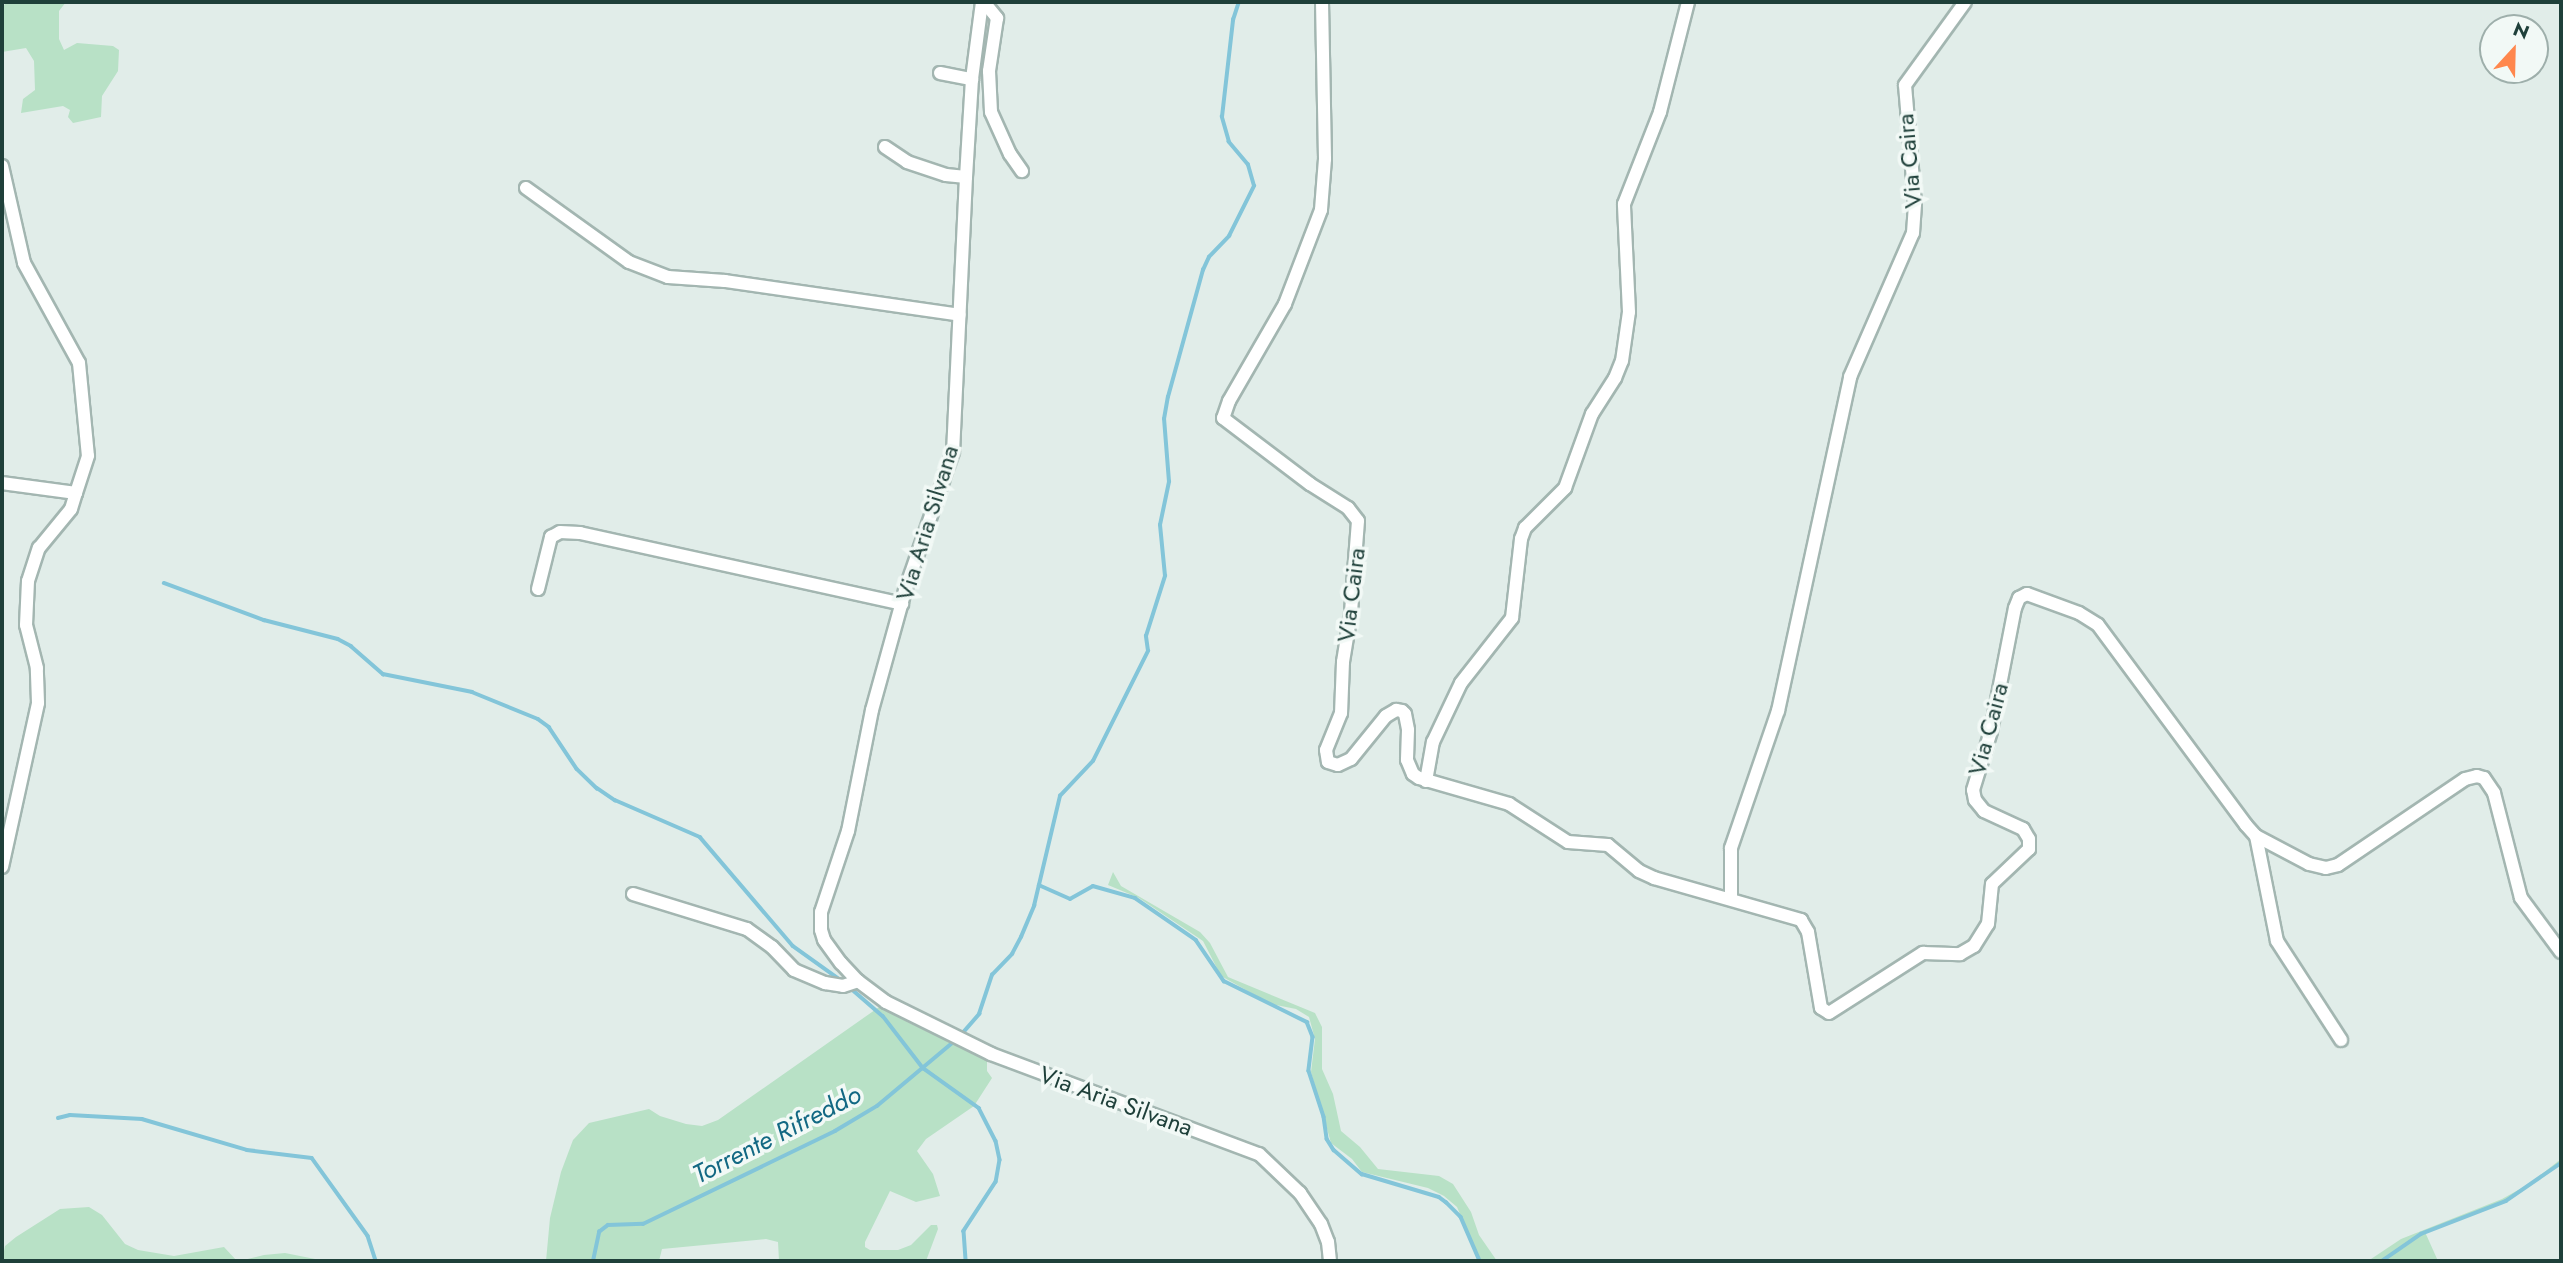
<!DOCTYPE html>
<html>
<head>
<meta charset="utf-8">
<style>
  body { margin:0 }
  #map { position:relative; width:2563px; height:1263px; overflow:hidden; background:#e1ede9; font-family:Jost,sans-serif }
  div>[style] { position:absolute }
  .green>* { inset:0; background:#b8e1c6 }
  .stream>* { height:3.5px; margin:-1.75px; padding:0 1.75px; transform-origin:1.75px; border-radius:1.75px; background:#83c5d9 }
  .roads { filter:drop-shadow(2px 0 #a3b6b1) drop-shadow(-2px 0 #a3b6b1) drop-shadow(0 2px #a3b6b1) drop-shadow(0 -2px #a3b6b1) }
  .minor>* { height:12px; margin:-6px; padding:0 6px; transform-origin:6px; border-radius:6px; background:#fff }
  span { translate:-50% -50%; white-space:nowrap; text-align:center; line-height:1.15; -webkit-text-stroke:7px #f2f9f6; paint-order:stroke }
  .street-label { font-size:24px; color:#1f403a }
  .water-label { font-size:26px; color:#126883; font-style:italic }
  .frame { position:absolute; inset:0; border:4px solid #1f403a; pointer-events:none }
  .north { position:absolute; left:2479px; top:14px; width:70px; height:70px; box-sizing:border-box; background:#f2f9f6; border:2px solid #9eafab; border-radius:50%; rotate:22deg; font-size:19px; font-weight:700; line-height:28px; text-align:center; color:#1f403a }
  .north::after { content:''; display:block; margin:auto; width:24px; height:32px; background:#ff874d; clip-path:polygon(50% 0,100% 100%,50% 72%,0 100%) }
</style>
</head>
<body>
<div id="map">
  <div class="green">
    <div style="clip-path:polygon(6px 2px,66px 2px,59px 11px,59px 39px,64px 50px,77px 43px,113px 46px,119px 50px,118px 71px,102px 96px,101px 117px,73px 123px,68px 117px,70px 110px,63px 106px,21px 113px,23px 99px,35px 90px,34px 61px,26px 48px,2px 52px,2px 9px)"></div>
    <div style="clip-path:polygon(1113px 872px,1121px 886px,1200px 932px,1210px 943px,1228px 977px,1315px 1013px,1322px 1027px,1322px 1069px,1333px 1094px,1341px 1131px,1360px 1147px,1378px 1169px,1439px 1176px,1453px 1184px,1471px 1212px,1479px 1235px,1497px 1261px,1480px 1261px,1457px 1207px,1444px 1196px,1428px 1188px,1362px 1172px,1352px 1159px,1331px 1143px,1311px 1072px,1315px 1039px,1309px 1017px,1296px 1009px,1271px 1004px,1221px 976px,1203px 941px,1139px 898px,1108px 885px)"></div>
    <div style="clip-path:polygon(882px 1005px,987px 1058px,987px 1071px,992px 1078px,974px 1106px,926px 1139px,917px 1151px,933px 1174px,940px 1196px,916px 1202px,890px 1191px,865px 1242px,865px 1247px,870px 1250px,898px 1250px,911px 1245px,931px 1225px,937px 1225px,938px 1229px,926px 1261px,779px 1261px,778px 1242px,766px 1239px,662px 1249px,659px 1261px,546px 1261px,550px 1218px,561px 1172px,573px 1140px,589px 1123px,649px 1109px,660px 1116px,686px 1124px,702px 1126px,718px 1120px)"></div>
    <div style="clip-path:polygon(2561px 1159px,2554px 1168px,2511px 1199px,2425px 1232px,2438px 1261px,2368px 1261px,2401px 1239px,2502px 1199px,2529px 1184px)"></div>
    <div style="clip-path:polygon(89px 1207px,102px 1215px,125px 1244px,138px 1250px,174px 1256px,224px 1247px,237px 1261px,2px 1261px,5px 1246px,16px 1237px,60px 1209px)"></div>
    <div style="clip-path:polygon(285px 1253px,325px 1261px,239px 1261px,264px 1255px)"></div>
  </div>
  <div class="stream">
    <div style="left:164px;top:583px;width:107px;rotate:20.3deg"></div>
    <div style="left:264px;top:620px;width:76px;rotate:14.4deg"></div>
    <div style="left:338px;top:639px;width:15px;rotate:28deg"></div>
    <div style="left:351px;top:646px;width:43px;rotate:41.2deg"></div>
    <div style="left:383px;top:674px;width:91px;rotate:11.4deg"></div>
    <div style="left:472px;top:692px;width:71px;rotate:22.2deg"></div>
    <div style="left:538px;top:719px;width:14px;rotate:36deg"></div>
    <div style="left:549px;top:727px;width:50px;rotate:56.3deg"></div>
    <div style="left:577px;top:769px;width:28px;rotate:44deg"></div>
    <div style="left:597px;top:788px;width:22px;rotate:34deg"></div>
    <div style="left:615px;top:800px;width:93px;rotate:23.5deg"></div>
    <div style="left:700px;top:837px;width:143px;rotate:49.5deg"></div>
    <div style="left:793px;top:946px;width:60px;rotate:35.5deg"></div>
    <div style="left:1039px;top:885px;width:34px;rotate:24deg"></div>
    <div style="left:1070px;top:899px;width:26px;rotate:-29deg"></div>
    <div style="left:1093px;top:886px;width:44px;rotate:15.9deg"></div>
    <div style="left:1135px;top:898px;width:74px;rotate:34.5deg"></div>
    <div style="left:1196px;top:940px;width:50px;rotate:55.7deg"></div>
    <div style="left:1224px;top:981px;width:93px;rotate:26.3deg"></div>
    <div style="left:1307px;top:1022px;width:16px;rotate:68deg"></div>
    <div style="left:1313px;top:1037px;width:34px;rotate:97deg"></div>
    <div style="left:1309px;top:1071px;width:48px;rotate:71.9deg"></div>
    <div style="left:1324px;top:1117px;width:22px;rotate:82deg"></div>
    <div style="left:1327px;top:1139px;width:13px;rotate:58deg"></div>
    <div style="left:1334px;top:1150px;width:37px;rotate:41deg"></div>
    <div style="left:1362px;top:1174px;width:80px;rotate:16.6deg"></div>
    <div style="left:1439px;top:1197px;width:9px;rotate:36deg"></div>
    <div style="left:1446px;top:1202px;width:21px;rotate:45deg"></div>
    <div style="left:1461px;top:1217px;width:48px;rotate:66.6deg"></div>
    <div style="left:854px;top:991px;width:38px;rotate:41deg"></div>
    <div style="left:883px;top:1016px;width:66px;rotate:52.4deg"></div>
    <div style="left:923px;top:1068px;width:69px;rotate:35.5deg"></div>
    <div style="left:979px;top:1108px;width:37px;rotate:63deg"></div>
    <div style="left:996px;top:1141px;width:19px;rotate:78deg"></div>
    <div style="left:1000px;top:1160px;width:22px;rotate:100deg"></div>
    <div style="left:996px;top:1182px;width:59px;rotate:123.1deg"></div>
    <div style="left:964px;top:1231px;width:30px;rotate:86deg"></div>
    <div style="left:961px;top:1035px;width:28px;rotate:-49deg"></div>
    <div style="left:979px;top:1014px;width:41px;rotate:-71.6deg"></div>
    <div style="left:992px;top:975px;width:29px;rotate:-46deg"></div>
    <div style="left:1012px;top:954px;width:19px;rotate:-62deg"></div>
    <div style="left:1021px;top:937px;width:34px;rotate:-67deg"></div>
    <div style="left:1034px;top:906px;width:113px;rotate:-76.7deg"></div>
    <div style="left:1060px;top:796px;width:48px;rotate:-46.7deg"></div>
    <div style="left:1093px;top:761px;width:123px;rotate:-63.4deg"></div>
    <div style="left:1148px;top:651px;width:15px;rotate:-98deg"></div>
    <div style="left:1146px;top:636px;width:63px;rotate:-72.4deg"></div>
    <div style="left:1165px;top:576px;width:51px;rotate:-95.6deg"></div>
    <div style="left:1160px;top:525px;width:44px;rotate:-78.2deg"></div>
    <div style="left:1169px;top:482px;width:63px;rotate:-94.5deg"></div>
    <div style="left:1164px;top:419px;width:22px;rotate:-80deg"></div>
    <div style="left:1168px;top:397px;width:132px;rotate:-74.6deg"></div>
    <div style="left:1203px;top:270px;width:14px;rotate:-65deg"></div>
    <div style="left:1209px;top:257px;width:29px;rotate:-46deg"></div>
    <div style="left:1229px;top:236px;width:56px;rotate:-63.4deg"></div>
    <div style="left:1254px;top:186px;width:22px;rotate:-106deg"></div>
    <div style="left:1248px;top:165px;width:30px;rotate:-130deg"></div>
    <div style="left:1229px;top:142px;width:26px;rotate:-106deg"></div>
    <div style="left:1222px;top:117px;width:98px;rotate:-83.5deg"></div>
    <div style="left:1233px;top:20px;width:19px;rotate:-72deg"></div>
    <div style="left:58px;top:1118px;width:12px;rotate:-14deg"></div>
    <div style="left:70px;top:1115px;width:72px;rotate:3.2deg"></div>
    <div style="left:142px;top:1119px;width:109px;rotate:16.4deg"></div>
    <div style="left:247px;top:1150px;width:65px;rotate:7deg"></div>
    <div style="left:312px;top:1158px;width:96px;rotate:54.3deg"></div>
    <div style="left:368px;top:1236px;width:26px;rotate:72deg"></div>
    <div style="left:593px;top:1261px;width:30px;rotate:-78deg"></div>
    <div style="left:599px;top:1232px;width:11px;rotate:-38deg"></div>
    <div style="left:608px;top:1225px;width:35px;rotate:-2deg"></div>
    <div style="left:643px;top:1224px;width:213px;rotate:-25.8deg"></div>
    <div style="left:835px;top:1131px;width:49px;rotate:-30.8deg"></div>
    <div style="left:877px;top:1106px;width:103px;rotate:-39.9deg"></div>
    <div style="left:2382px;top:1261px;width:47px;rotate:-34.7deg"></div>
    <div style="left:2421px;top:1234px;width:91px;rotate:-21.2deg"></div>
    <div style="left:2506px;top:1201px;width:67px;rotate:-34.6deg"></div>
  </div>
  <div class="roads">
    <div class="minor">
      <div style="left:982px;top:2px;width:78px;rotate:97.4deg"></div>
      <div style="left:972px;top:79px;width:98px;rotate:93.5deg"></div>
      <div style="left:966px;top:177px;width:275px;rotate:92.7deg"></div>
      <div style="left:953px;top:452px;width:147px;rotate:109.1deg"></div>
      <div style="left:905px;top:591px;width:123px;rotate:105.5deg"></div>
      <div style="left:872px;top:710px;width:123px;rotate:101.2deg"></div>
      <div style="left:848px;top:831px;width:85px;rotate:108.4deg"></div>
      <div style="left:821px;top:912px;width:18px;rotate:90deg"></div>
      <div style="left:821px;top:930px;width:10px;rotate:73deg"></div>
      <div style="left:824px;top:940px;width:29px;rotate:54deg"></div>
      <div style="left:841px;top:963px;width:25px;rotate:47deg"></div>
      <div style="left:858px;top:981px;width:35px;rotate:37deg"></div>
      <div style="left:886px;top:1002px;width:117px;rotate:26.3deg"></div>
      <div style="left:991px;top:1054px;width:286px;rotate:20.5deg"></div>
      <div style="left:1259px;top:1154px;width:57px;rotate:43.6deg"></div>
      <div style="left:1300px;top:1193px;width:37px;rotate:56deg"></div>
      <div style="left:1321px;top:1224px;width:19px;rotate:69deg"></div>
      <div style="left:1328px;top:1242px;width:19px;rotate:84deg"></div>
      <div style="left:984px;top:2px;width:21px;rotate:51deg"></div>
      <div style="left:997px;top:18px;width:54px;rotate:98.6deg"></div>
      <div style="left:989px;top:71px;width:41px;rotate:87.2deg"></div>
      <div style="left:991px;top:112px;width:46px;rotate:65.7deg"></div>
      <div style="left:1010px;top:154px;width:21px;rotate:55deg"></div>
      <div style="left:1322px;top:2px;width:157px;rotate:88.9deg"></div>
      <div style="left:1325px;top:159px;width:51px;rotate:94.5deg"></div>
      <div style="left:1321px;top:210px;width:101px;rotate:111deg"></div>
      <div style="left:1285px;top:304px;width:112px;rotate:120deg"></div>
      <div style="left:1229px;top:401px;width:18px;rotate:109deg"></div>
      <div style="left:1223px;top:418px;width:109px;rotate:37.2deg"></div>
      <div style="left:1310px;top:484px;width:45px;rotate:32.3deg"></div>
      <div style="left:1348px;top:508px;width:16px;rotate:52deg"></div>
      <div style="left:1358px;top:521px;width:92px;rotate:94.4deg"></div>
      <div style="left:1351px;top:613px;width:50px;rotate:99.3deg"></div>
      <div style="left:1343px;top:662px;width:51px;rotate:92.2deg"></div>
      <div style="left:1341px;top:713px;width:40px;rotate:112deg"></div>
      <div style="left:1326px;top:750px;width:12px;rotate:81deg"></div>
      <div style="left:1328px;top:762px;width:10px;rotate:17deg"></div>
      <div style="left:1338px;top:765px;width:14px;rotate:-25deg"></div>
      <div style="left:1351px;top:759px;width:55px;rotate:-50.9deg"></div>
      <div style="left:1386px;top:716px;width:12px;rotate:-31deg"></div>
      <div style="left:1396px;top:710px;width:6px;rotate:9deg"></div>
      <div style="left:1402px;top:711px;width:4px;rotate:45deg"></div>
      <div style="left:1405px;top:714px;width:16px;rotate:79deg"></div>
      <div style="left:1408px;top:730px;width:30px;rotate:92deg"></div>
      <div style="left:1407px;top:760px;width:15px;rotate:67deg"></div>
      <div style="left:1413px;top:774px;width:7px;rotate:34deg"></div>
      <div style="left:1419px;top:778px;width:94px;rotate:16.1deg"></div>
      <div style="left:1509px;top:804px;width:70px;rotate:32.8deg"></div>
      <div style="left:1568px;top:842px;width:40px;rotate:4.3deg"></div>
      <div style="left:1608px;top:845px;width:40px;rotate:40deg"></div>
      <div style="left:1639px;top:871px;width:17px;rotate:25deg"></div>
      <div style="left:1654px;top:878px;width:153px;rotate:15.9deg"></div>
      <div style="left:1801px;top:920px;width:14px;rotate:60deg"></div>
      <div style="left:1808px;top:932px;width:77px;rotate:80.3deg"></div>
      <div style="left:1821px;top:1008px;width:9px;rotate:32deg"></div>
      <div style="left:1829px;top:1013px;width:112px;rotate:-32.6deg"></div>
      <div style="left:1923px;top:953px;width:37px;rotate:2deg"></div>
      <div style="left:1960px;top:954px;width:16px;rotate:-30deg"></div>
      <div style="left:1974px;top:946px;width:26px;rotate:-58deg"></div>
      <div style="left:1988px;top:924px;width:40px;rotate:-84.3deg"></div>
      <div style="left:1992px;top:884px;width:51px;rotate:-43.4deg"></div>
      <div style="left:2029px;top:849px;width:10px;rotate:-90deg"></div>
      <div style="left:2029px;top:839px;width:12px;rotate:-121deg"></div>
      <div style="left:2023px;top:829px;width:43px;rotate:-155.2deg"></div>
      <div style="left:1984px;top:811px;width:14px;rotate:-129deg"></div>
      <div style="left:1975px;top:800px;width:10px;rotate:-101deg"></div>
      <div style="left:1973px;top:790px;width:62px;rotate:-73deg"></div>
      <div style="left:1991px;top:731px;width:125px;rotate:-79deg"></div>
      <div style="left:2015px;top:608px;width:11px;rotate:-68deg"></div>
      <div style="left:2019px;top:598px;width:9px;rotate:-27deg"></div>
      <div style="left:2027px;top:594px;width:55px;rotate:20.1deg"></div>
      <div style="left:2079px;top:613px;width:22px;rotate:32deg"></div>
      <div style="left:2098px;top:625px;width:249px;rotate:53.5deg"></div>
      <div style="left:2246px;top:825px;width:15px;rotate:48deg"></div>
      <div style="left:2256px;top:836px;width:60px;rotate:27.8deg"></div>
      <div style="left:2309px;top:864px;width:17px;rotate:13deg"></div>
      <div style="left:2326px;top:868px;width:12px;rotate:-14deg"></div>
      <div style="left:2338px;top:865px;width:153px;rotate:-34.1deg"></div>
      <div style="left:2465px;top:779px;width:12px;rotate:-14deg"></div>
      <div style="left:2477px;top:776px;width:7px;rotate:16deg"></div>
      <div style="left:2484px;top:778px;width:18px;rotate:56deg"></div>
      <div style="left:2494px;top:793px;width:108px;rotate:75.6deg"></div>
      <div style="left:2521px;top:898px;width:67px;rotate:53.5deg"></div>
      <div style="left:940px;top:73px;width:33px;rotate:11deg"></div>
      <div style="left:885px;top:147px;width:27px;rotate:34deg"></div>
      <div style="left:907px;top:162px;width:41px;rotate:18.4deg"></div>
      <div style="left:946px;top:175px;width:20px;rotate:6deg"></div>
      <div style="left:2px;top:166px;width:99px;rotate:77.2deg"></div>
      <div style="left:24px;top:263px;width:114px;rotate:61.2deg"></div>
      <div style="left:79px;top:363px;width:93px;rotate:84.5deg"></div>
      <div style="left:88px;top:456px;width:39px;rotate:108deg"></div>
      <div style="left:76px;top:493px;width:75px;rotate:-172.3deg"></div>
      <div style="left:526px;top:188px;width:127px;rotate:35.7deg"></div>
      <div style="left:629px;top:262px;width:42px;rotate:21deg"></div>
      <div style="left:668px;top:277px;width:57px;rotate:4deg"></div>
      <div style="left:725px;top:281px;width:237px;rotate:8.2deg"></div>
      <div style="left:538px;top:589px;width:54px;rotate:-76deg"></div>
      <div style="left:551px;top:537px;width:10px;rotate:-29deg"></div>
      <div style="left:560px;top:532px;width:20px;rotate:3deg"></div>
      <div style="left:580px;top:533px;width:330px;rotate:12.4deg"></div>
      <div style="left:1426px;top:781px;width:40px;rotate:-80deg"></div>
      <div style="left:1433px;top:742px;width:65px;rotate:-64.6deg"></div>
      <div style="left:1461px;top:683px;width:83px;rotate:-51.9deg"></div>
      <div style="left:1512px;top:618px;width:80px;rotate:-83.5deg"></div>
      <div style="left:1521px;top:539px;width:12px;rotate:-70deg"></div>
      <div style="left:1525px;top:528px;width:57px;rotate:-45deg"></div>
      <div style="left:1565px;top:488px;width:79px;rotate:-70deg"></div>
      <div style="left:1592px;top:414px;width:43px;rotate:-57.4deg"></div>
      <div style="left:1615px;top:378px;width:18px;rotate:-68deg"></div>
      <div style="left:1622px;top:361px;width:49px;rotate:-81.9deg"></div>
      <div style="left:1629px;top:312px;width:108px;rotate:-92.7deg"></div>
      <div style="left:1624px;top:204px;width:99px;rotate:-68.6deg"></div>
      <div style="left:1660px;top:112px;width:114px;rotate:-75.7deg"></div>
      <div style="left:2256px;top:836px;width:107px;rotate:78.7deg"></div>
      <div style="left:2277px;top:941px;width:118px;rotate:57.1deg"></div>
      <div style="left:2px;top:867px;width:168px;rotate:-77.6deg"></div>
      <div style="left:38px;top:703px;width:35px;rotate:-92deg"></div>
      <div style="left:37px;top:668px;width:44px;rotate:-104.3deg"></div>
      <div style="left:26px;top:625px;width:44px;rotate:-87.4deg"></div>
      <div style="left:28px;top:581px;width:35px;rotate:-72deg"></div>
      <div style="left:39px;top:548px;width:50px;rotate:-50.6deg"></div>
      <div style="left:71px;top:509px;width:17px;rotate:-73deg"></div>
      <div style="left:633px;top:894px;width:119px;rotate:17.1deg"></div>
      <div style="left:747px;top:929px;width:31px;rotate:36deg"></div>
      <div style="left:772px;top:947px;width:32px;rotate:46deg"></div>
      <div style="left:794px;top:970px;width:34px;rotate:23deg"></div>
      <div style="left:825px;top:983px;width:18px;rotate:9deg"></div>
      <div style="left:843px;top:986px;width:16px;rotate:-18deg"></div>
      <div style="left:1731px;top:898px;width:50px;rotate:-90deg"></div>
      <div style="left:1731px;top:848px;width:145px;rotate:-71.1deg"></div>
      <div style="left:1778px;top:711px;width:342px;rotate:-77.8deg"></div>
      <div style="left:1850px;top:377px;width:157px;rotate:-66.4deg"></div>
      <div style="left:1913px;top:233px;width:29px;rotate:-86deg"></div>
      <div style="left:1915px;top:204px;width:119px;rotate:-94.8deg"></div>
      <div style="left:1905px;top:85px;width:102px;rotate:-54.1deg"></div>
    </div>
  </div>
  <div class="street-label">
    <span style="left:1909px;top:161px;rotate:-95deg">Via Caira</span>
    <span style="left:927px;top:523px;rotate:-73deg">Via Aria Silvana</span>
    <span style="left:1351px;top:595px;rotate:-83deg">Via Caira</span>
    <span style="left:1988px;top:729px;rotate:-75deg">Via Caira</span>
    <span style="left:1116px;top:1101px;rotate:20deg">Via Aria Silvana</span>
  </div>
  <div class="water-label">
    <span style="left:777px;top:1135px;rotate:-27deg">Torrente Rifreddo</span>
  </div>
  <div class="frame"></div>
  <div class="north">N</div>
</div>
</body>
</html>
